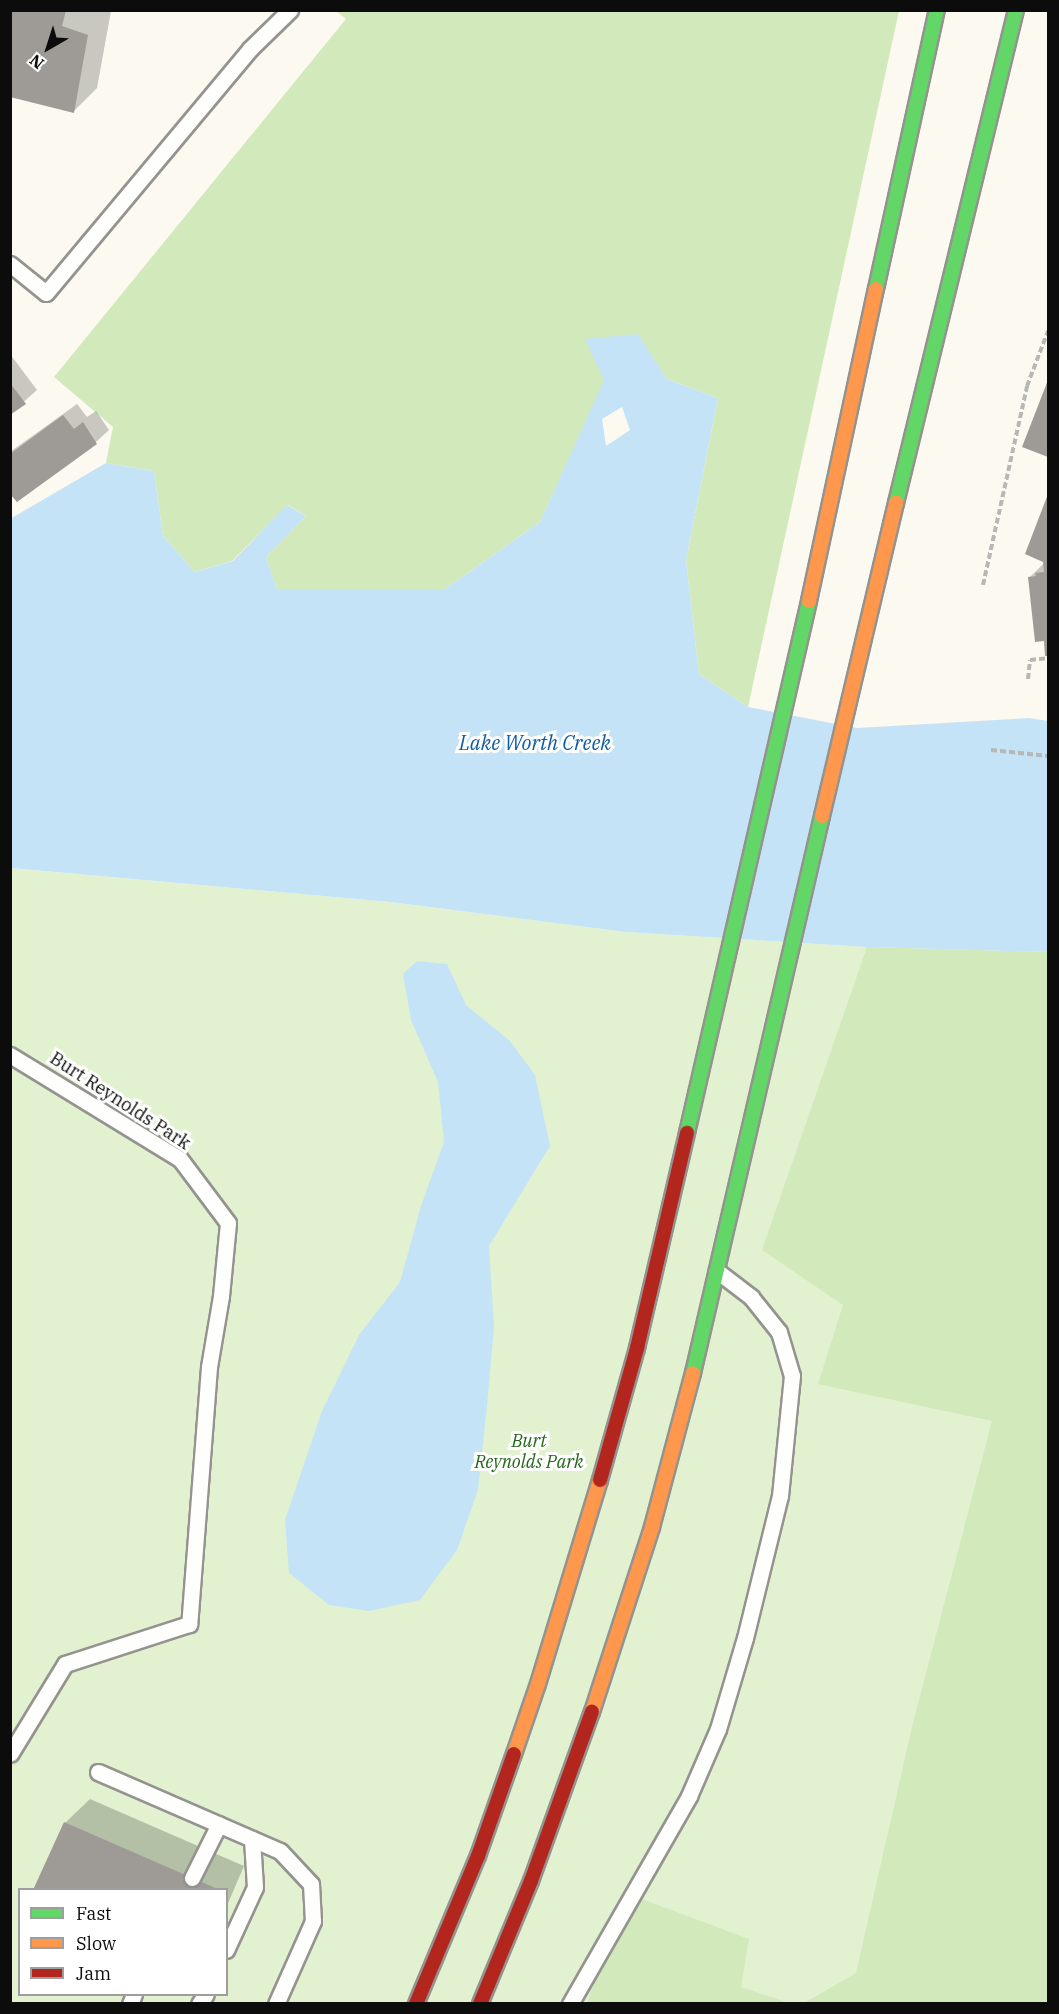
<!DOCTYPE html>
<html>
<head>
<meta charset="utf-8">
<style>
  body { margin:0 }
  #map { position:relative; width:1059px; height:2014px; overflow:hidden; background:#fbf9f0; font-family:"IBM Plex Serif",serif }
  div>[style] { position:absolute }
  .green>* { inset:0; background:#e2f1cf }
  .forest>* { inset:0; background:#d2e9bc }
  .water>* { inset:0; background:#c5e3f6 }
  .shadow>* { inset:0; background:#0003 }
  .building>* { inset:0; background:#9e9b96 }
  .path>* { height:4px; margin-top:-2px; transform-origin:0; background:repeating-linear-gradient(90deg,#b7b7b5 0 6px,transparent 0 9px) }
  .roads { filter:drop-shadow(2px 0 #94938f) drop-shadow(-2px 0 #94938f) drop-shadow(0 2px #94938f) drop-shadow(0 -2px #94938f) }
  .lane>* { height:15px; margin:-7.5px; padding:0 7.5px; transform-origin:7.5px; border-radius:7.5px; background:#fefefd }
  .fast>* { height:14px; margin:-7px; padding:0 7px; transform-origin:7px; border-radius:7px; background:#63d668 }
  .slow>* { height:14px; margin:-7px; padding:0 7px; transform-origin:7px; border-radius:7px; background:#ff974d }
  .jam>* { height:14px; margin:-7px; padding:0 7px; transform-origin:7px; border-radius:7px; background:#b3261e }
  span { translate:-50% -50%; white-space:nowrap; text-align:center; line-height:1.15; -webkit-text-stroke:6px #fff; paint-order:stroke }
  .street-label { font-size:18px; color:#0c0c0c }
  .park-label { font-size:18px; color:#26671a; font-style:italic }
  .water-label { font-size:20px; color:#105ca4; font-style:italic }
  .frame { position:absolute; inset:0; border:12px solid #0c0c0c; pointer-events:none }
  .legend { position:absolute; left:18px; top:1888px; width:210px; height:108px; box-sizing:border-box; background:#fff; border:2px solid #9e9e9e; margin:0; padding:8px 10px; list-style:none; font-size:18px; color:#0c0c0c }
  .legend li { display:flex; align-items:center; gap:12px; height:30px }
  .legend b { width:30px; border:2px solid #9e9e9e }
  .north { position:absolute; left:18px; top:18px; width:60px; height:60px; -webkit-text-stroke:4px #fff; paint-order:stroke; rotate:219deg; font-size:16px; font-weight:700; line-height:24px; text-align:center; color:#0c0c0c }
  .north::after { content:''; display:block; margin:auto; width:21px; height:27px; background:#0c0c0c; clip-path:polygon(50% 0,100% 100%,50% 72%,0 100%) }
</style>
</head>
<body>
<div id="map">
  <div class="green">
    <div style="clip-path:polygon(evenodd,10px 868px,390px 902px,626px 932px,867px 947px,1048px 952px,1048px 2003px,11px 2003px,10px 868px,20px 1890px,226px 1890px,226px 1994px,20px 1994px,20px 1890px)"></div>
  </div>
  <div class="forest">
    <div style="clip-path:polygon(336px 11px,899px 11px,748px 707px,699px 674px,686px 560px,718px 398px,667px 379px,638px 335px,605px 380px,540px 522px,445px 589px,277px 589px,266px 557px,306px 516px,288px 505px,232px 561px,195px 572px,163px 536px,154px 471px,106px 463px,113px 427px,54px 377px,346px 19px)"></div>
    <div style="clip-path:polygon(867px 947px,1048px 952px,1048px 2003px,804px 2003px,856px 1973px,913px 1723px,992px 1421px,818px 1384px,843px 1305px,762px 1250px)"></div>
    <div style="clip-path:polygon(623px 1892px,749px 1939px,741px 1987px,789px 2003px,587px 2004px)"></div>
  </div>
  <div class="water">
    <div style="clip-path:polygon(evenodd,638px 334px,667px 379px,718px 398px,686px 560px,699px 674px,748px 707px,857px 728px,1029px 718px,1048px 721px,1048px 952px,867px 947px,626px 932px,390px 902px,11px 868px,10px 519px,106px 463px,154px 471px,163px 536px,195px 572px,233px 561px,287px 505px,306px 516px,266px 557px,277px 589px,445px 589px,540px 522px,604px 380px,585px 339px,638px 334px,622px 407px,630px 430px,606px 446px,602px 419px,622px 407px)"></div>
    <div style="clip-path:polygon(417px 961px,447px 964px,466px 1005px,510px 1041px,535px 1075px,550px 1146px,489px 1246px,494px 1327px,487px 1406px,478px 1490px,457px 1550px,420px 1600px,369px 1611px,329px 1605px,289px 1573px,285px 1520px,322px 1411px,359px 1335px,400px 1282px,421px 1206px,444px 1142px,438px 1082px,411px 1020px,403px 974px)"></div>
  </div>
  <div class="shadow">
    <div style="clip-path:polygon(10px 10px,111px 11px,97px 88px,73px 112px)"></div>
    <div style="clip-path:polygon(10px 354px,37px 390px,10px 414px)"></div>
    <div style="clip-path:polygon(1048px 384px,1048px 456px,1024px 446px)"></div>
    <div style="clip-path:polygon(77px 404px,87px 417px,96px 411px,109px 430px,96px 442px,17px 500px,10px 491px,10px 452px)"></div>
    <div style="clip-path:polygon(1048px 498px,1048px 654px,1046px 655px,1046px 639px,1030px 577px,1045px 562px,1027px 553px)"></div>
    <div style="clip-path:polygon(90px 1799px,244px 1866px,226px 1908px,226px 1890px,34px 1890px,66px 1822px)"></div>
  </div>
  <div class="building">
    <div style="clip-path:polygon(10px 10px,66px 10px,62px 26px,88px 35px,74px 113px,10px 97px)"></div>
    <div style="clip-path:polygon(1048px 380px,1048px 457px,1022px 447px)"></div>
    <div style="clip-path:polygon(10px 383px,26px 404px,10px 415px)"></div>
    <div style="clip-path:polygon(63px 415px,74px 429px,83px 422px,97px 444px,17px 502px,10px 494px,10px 454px)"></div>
    <div style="clip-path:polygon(1048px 494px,1048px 656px,1045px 656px,1044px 641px,1035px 642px,1028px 577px,1036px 576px,1035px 573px,1044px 572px,1043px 562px,1025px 554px)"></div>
    <div style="clip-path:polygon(64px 1822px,220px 1890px,33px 1890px)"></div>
  </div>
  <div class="path">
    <div style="left:983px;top:585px;width:204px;rotate:-77.5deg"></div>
    <div style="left:1027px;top:386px;width:59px;rotate:-69.1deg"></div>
    <div style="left:1028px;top:679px;width:19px;rotate:-84deg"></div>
    <div style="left:1030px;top:660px;width:18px;rotate:-6deg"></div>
    <div style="left:991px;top:750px;width:57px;rotate:6deg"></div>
  </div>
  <div class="roads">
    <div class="lane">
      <div style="left:10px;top:264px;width:46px;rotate:38.9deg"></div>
      <div style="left:46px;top:293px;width:318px;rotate:-50.1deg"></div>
      <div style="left:250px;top:49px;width:56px;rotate:-44.3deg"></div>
      <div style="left:10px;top:1055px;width:199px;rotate:31.5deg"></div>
      <div style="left:180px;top:1159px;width:80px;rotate:53.1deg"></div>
      <div style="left:228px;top:1223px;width:73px;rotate:95.5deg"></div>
      <div style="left:221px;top:1296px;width:72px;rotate:99.6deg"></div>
      <div style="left:209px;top:1367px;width:258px;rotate:94.4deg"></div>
      <div style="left:189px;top:1624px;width:130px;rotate:162.1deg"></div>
      <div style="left:65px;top:1664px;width:105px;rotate:121.4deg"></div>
      <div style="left:98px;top:1772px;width:198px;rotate:23.5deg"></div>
      <div style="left:280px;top:1851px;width:45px;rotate:46.8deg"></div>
      <div style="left:311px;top:1884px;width:37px;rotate:87deg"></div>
      <div style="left:313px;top:1921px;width:91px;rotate:114deg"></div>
      <div style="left:192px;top:1878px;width:60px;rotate:-63.4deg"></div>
      <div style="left:226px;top:1950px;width:69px;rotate:-65.3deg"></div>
      <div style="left:255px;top:1887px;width:48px;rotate:-93.6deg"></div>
      <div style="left:130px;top:2004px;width:11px;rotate:-68deg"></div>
      <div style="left:199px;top:2004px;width:12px;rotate:-55deg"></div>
      <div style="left:570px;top:2004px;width:240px;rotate:-60.2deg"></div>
      <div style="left:689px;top:1796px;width:73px;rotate:-66.6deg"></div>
      <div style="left:718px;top:1729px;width:95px;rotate:-73.5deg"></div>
      <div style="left:745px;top:1638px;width:146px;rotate:-76.2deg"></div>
      <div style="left:780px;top:1496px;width:121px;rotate:-84.3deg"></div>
      <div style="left:792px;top:1376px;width:46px;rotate:-106.5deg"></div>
      <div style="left:779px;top:1332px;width:45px;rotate:-128.7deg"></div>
      <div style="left:751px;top:1297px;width:43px;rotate:-142.6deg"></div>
    </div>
    <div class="fast">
      <div style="left:876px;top:289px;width:286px;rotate:-77.7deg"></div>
      <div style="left:896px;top:503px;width:507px;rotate:-76.32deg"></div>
      <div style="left:687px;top:1133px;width:546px;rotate:-77.08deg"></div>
      <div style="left:693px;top:1373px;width:572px;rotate:-76.96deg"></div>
    </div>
    <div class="slow">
      <div style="left:809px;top:601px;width:319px;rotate:-77.9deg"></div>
      <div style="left:822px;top:816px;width:322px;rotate:-76.7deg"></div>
      <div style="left:592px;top:1712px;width:194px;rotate:-72deg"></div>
      <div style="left:652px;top:1527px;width:159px;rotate:-75.1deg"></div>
      <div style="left:514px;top:1754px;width:74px;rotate:-71.1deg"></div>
      <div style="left:538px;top:1684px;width:213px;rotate:-73.1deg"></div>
    </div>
    <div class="jam">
      <div style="left:600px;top:1480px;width:137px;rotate:-74.3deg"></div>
      <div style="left:637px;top:1348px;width:221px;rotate:-76.9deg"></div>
      <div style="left:416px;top:2004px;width:160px;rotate:-67.3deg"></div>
      <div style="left:478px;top:1856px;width:108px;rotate:-70.6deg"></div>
      <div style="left:480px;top:2004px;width:133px;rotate:-67.5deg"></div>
      <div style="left:531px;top:1881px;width:180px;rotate:-70.2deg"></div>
    </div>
  </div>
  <div class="street-label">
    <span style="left:120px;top:1101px;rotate:33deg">Burt Reynolds Park</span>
  </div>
  <div class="park-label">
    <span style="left:529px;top:1452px">Burt<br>Reynolds Park</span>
  </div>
  <div class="water-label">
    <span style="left:535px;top:742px">Lake Worth Creek</span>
  </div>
  <div class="frame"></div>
  <ul class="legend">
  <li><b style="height:8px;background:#63d668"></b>Fast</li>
  <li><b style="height:8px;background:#ff974d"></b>Slow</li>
  <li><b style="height:8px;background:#b3261e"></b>Jam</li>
  </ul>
  <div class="north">N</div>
</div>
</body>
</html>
